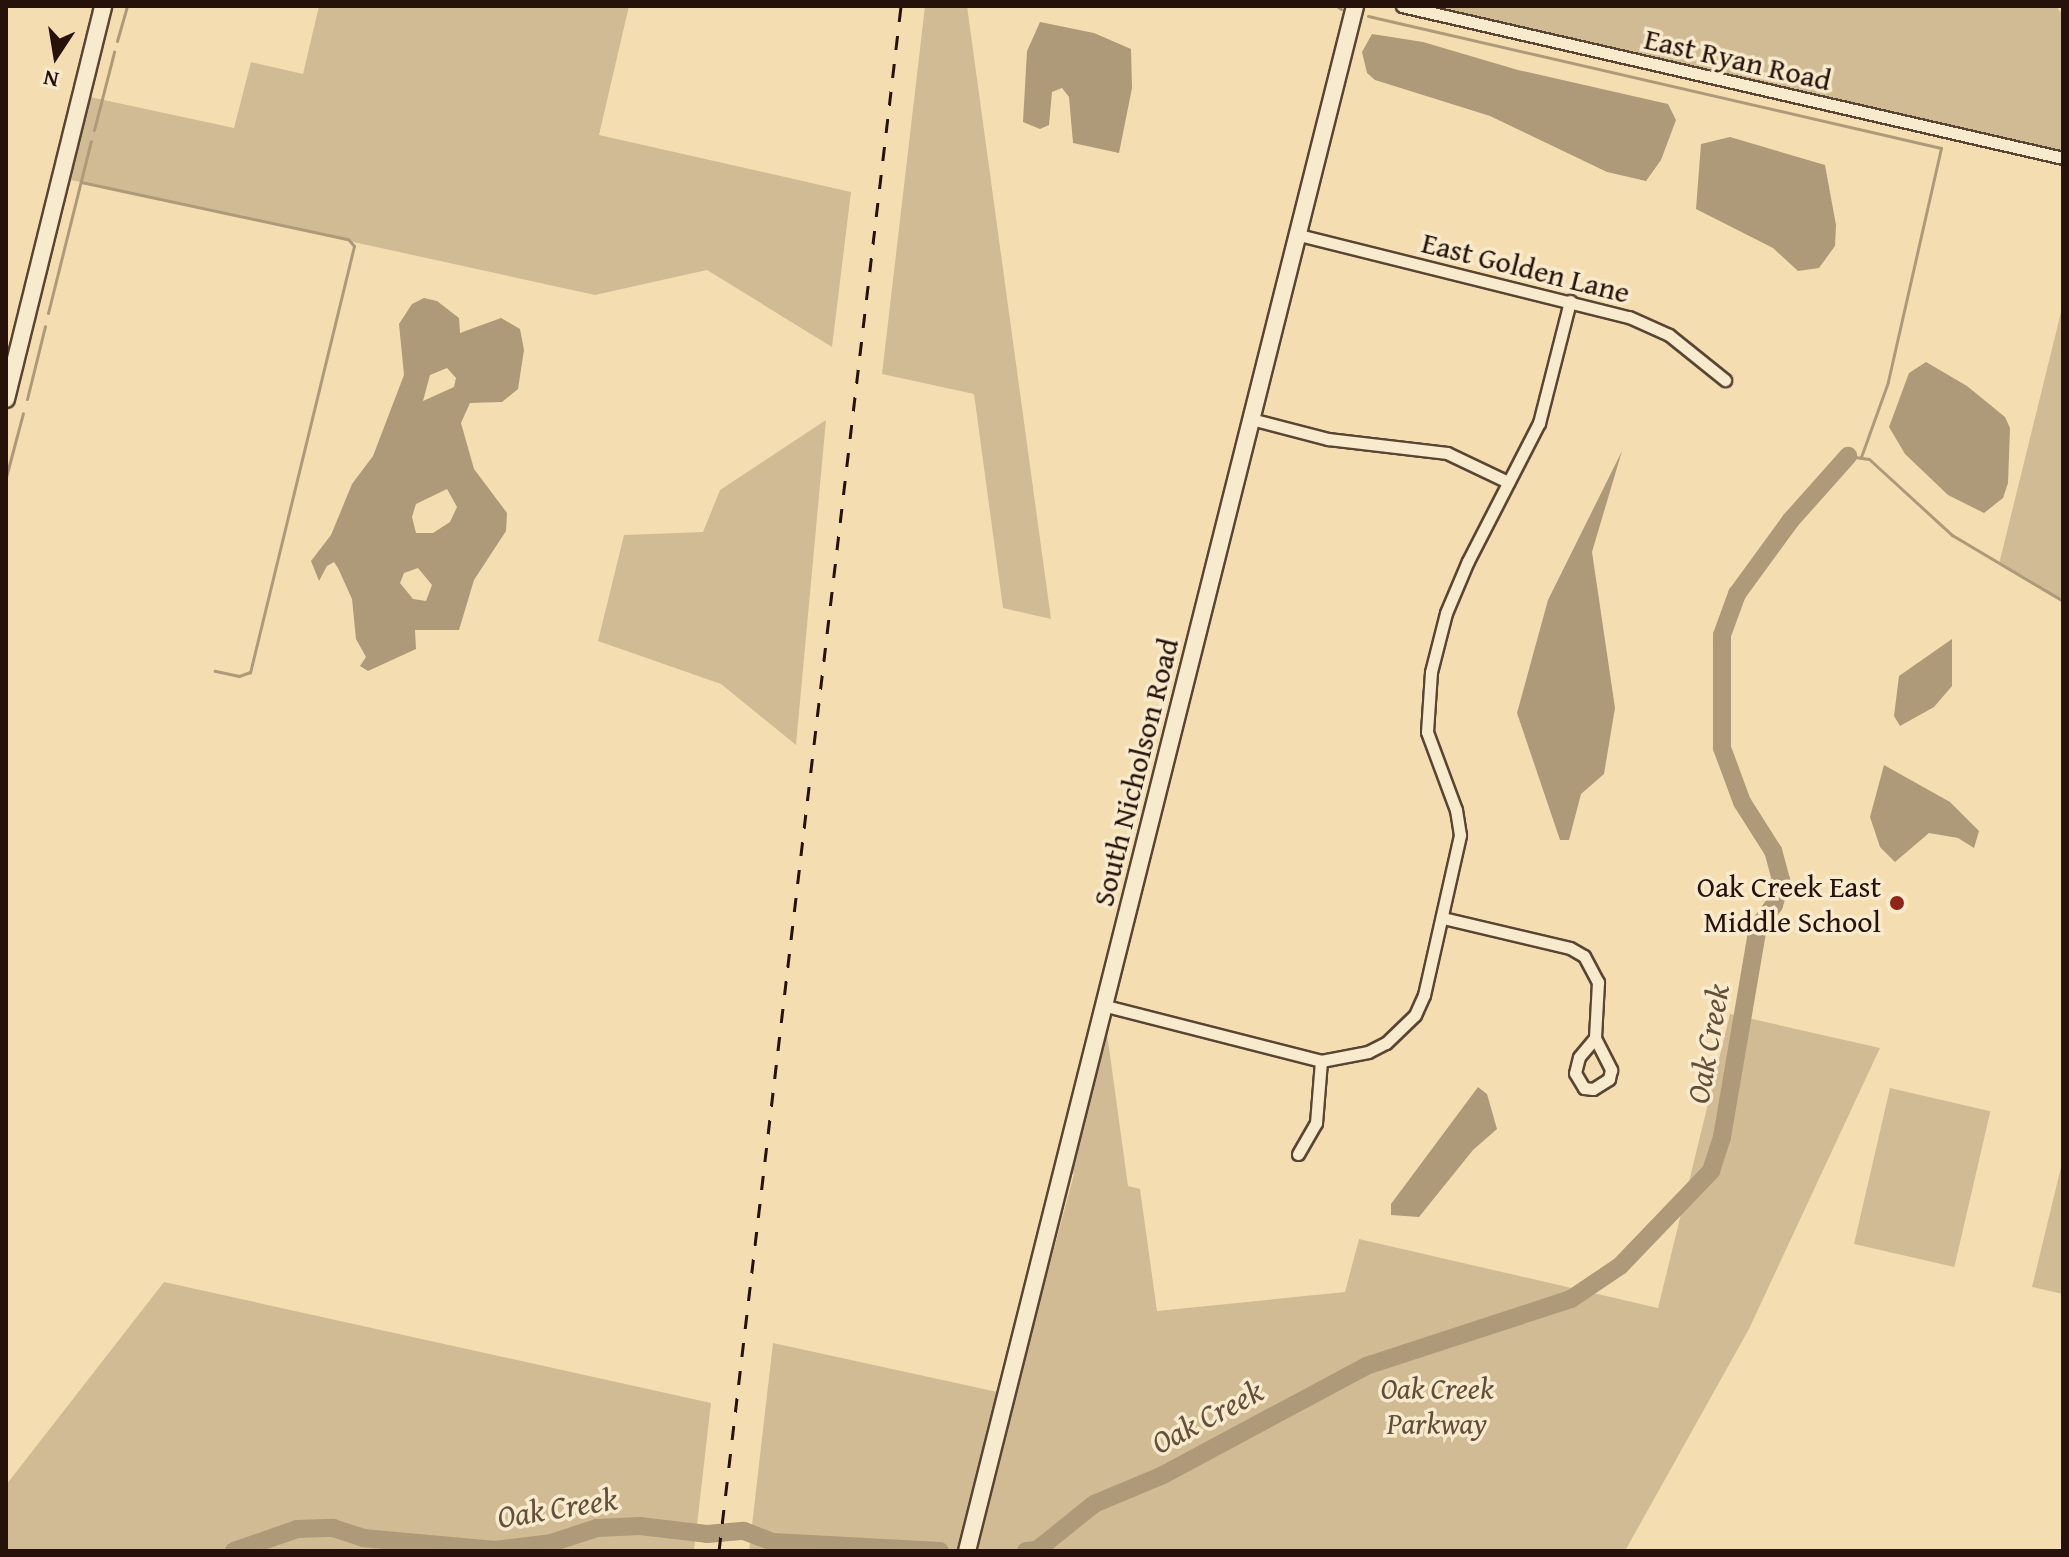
<!DOCTYPE html>
<html>
<head>
<meta charset="utf-8">
<style>
  body { margin:0 }
  #map { position:relative; width:2069px; height:1557px; overflow:hidden; background:#f4deb1; font-family:"Gentium Book Plus",serif }
  div>[style] { position:absolute }
  .green>* { inset:0; background:#d1bb95; transform-origin:0 0 }
  .water>* { inset:0; background:#ae9978 }
  .stream>* { height:3px; margin:-1.5px; padding:0 1.5px; transform-origin:1.5px; border-radius:1.5px; background:#ae9978 }
  .river>* { height:18px; margin:-9px; padding:0 9px; transform-origin:9px; border-radius:9px; background:#ae9978 }
  .roads { filter:drop-shadow(2px 0 #5a4534) drop-shadow(-2px 0 #5a4534) drop-shadow(0 2px #5a4534) drop-shadow(0 -2px #5a4534) }
  .street>* { height:11px; margin:-5.5px; padding:0 5.5px; transform-origin:5.5px; border-radius:5.5px; background:#f8eacc }
  .secondary>* { height:16px; margin:-8px; padding:0 8px; transform-origin:8px; border-radius:8px; background:#f8eacc }
  .rail>* { height:3px; margin-top:-1.5px; transform-origin:0; background:repeating-linear-gradient(90deg,#26120a 0 14px,transparent 0 28px) }
  .dots>* { width:22px; height:22px; translate:-50% -50%; box-sizing:border-box; border:4px solid #f8eacc; border-radius:50% }
  span { translate:-50% -50%; white-space:nowrap; text-align:center; line-height:1.15; -webkit-text-stroke:7px #f8eacc; paint-order:stroke }
  .street-label { font-size:30px; color:#26120a }
  .poi-label { font-size:30px; color:#26120a }
  .right { translate:-100% -50%; text-align:right }
  .park-label { font-size:30px; color:#624d3b; font-style:italic }
  .water-label { font-size:32px; color:#634f3b; font-style:italic }
  .frame { position:absolute; inset:0; border:8px solid #26120a; pointer-events:none }
  .north { position:absolute; left:16px; top:16px; width:80px; height:80px; -webkit-text-stroke:6px #f8eacc; paint-order:stroke; rotate:192deg; font-size:22px; font-weight:700; line-height:32px; text-align:center; color:#26120a }
  .north::after { content:''; display:block; margin:auto; width:28px; height:36px; background:#26120a; clip-path:polygon(50% 0,100% 100%,50% 72%,0 100%) }
</style>
</head>
<body>
<div id="map">
  <div class="green">
    <div style="clip-path:polygon(319px 6px,629px 6px,599px 135px,851px 192px,832px 347px,707px 270px,595px 295px,71px 180px,90px 97px,234px 128px,251px 62px,303px 74px)"></div>
    <div style="clip-path:polygon(925px 6px,967px 6px,1051px 619px,1003px 608px,974px 394px,882px 374px)"></div>
    <div style="clip-path:polygon(1421px 6px,2056px 6px,2063px 15px,2063px 153px)"></div>
    <div style="clip-path:polygon(2063px 304px,2063px 601px,1999px 564px)"></div>
    <div style="clip-path:polygon(826px 420px,796px 745px,721px 684px,598px 641px,624px 535px,703px 532px,720px 490px)"></div>
    <div style="clip-path:polygon(1730px 1014px,1880px 1048px,1749px 1329px,1625px 1551px,973px 1551px,1074px 1174px,1063px 1171px,1106px 1026px,1128px 1186px,1140px 1189px,1157px 1311px,1345px 1292px,1359px 1239px,1658px 1308px)"></div>
    <div style="left:1890px;top:1088px;width:103px;height:160px;rotate:13deg"></div>
    <div style="clip-path:polygon(2063px 1159px,2063px 1294px,2032px 1287px)"></div>
    <div style="clip-path:polygon(164px 1282px,711px 1403px,694px 1551px,6px 1551px,6px 1485px)"></div>
    <div style="clip-path:polygon(773px 1343px,1002px 1393px,960px 1551px,749px 1551px)"></div>
  </div>
  <div class="water">
    <div style="clip-path:polygon(1040px 22px,1094px 33px,1131px 49px,1132px 88px,1119px 153px,1073px 143px,1069px 97px,1062px 88px,1052px 92px,1049px 125px,1040px 129px,1023px 122px,1027px 51px)"></div>
    <div style="clip-path:polygon(1372px 34px,1423px 42px,1518px 70px,1668px 104px,1676px 120px,1661px 160px,1646px 181px,1607px 172px,1490px 116px,1375px 80px,1367px 73px,1362px 52px)"></div>
    <div style="clip-path:polygon(1730px 137px,1825px 165px,1836px 225px,1835px 246px,1819px 268px,1798px 271px,1773px 248px,1696px 209px,1701px 144px)"></div>
    <div style="clip-path:polygon(evenodd,424px 298px,437px 301px,459px 318px,460px 333px,501px 318px,520px 329px,524px 350px,518px 389px,502px 402px,470px 403px,461px 423px,474px 469px,507px 513px,506px 531px,474px 580px,459px 630px,415px 630px,416px 649px,368px 671px,360px 666px,366px 657px,356px 639px,352px 599px,338px 568px,334px 562px,327px 566px,319px 581px,311px 561px,331px 535px,352px 484px,373px 456px,404px 375px,399px 324px,412px 304px,424px 298px,447px 368px,456px 378px,454px 387px,423px 401px,430px 375px,447px 368px,424px 298px,447px 489px,457px 507px,450px 522px,433px 533px,416px 533px,412px 517px,416px 504px,447px 489px,424px 298px,418px 568px,432px 585px,426px 601px,413px 599px,400px 583px,404px 573px,418px 568px)"></div>
    <div style="clip-path:polygon(1926px 362px,1967px 386px,2005px 417px,2010px 428px,2008px 483px,2003px 498px,1984px 513px,1948px 495px,1905px 454px,1889px 427px,1909px 373px)"></div>
    <div style="clip-path:polygon(1622px 451px,1592px 552px,1615px 708px,1604px 774px,1581px 794px,1569px 840px,1560px 840px,1517px 713px,1548px 600px)"></div>
    <div style="clip-path:polygon(1952px 639px,1952px 686px,1934px 707px,1900px 726px,1894px 716px,1899px 676px)"></div>
    <div style="clip-path:polygon(1884px 765px,1950px 802px,1979px 831px,1974px 848px,1958px 838px,1929px 833px,1895px 862px,1880px 847px,1870px 817px)"></div>
    <div style="clip-path:polygon(1478px 1087px,1487px 1094px,1497px 1129px,1473px 1150px,1419px 1217px,1391px 1215px,1391px 1204px)"></div>
  </div>
  <div class="stream">
    <div style="left:1337px;top:6px;width:5px;rotate:37deg"></div>
    <div style="left:1368px;top:16px;width:588px;rotate:12.97deg"></div>
    <div style="left:1941px;top:148px;width:240px;rotate:102.8deg"></div>
    <div style="left:1888px;top:382px;width:80px;rotate:109.8deg"></div>
    <div style="left:117px;top:41px;width:36px;rotate:-74deg"></div>
    <div style="left:94px;top:130px;width:81px;rotate:-75.6deg"></div>
    <div style="left:81px;top:182px;width:273px;rotate:12.1deg"></div>
    <div style="left:348px;top:239px;width:9px;rotate:49deg"></div>
    <div style="left:354px;top:246px;width:439px;rotate:103.7deg"></div>
    <div style="left:250px;top:672px;width:12px;rotate:160deg"></div>
    <div style="left:239px;top:676px;width:25px;rotate:-168deg"></div>
    <div style="left:48px;top:313px;width:177px;rotate:-76deg"></div>
    <div style="left:27px;top:399px;width:75px;rotate:-76.1deg"></div>
    <div style="left:1848px;top:456px;width:21px;rotate:8deg"></div>
    <div style="left:1869px;top:459px;width:113px;rotate:42.5deg"></div>
    <div style="left:1952px;top:535px;width:129px;rotate:30.7deg"></div>
    <div style="left:6px;top:477px;width:66px;rotate:-75.1deg"></div>
  </div>
  <div class="river">
    <div style="left:234px;top:1551px;width:67px;rotate:-19.2deg"></div>
    <div style="left:297px;top:1529px;width:36px;rotate:-2deg"></div>
    <div style="left:333px;top:1528px;width:32px;rotate:18deg"></div>
    <div style="left:363px;top:1538px;width:133px;rotate:5.2deg"></div>
    <div style="left:495px;top:1550px;width:56px;rotate:-7.1deg"></div>
    <div style="left:551px;top:1543px;width:48px;rotate:-18.1deg"></div>
    <div style="left:597px;top:1528px;width:43px;rotate:-2.7deg"></div>
    <div style="left:640px;top:1526px;width:67px;rotate:6.8deg"></div>
    <div style="left:707px;top:1534px;width:37px;rotate:-5deg"></div>
    <div style="left:744px;top:1531px;width:31px;rotate:21deg"></div>
    <div style="left:773px;top:1542px;width:167px;rotate:3.1deg"></div>
    <div style="left:1026px;top:1551px;width:11px;rotate:-5deg"></div>
    <div style="left:1037px;top:1550px;width:73px;rotate:-38.9deg"></div>
    <div style="left:1094px;top:1504px;width:75px;rotate:-22.8deg"></div>
    <div style="left:1163px;top:1475px;width:230px;rotate:-28.2deg"></div>
    <div style="left:1366px;top:1366px;width:216px;rotate:-18.1deg"></div>
    <div style="left:1571px;top:1299px;width:59px;rotate:-34deg"></div>
    <div style="left:1620px;top:1266px;width:132px;rotate:-46.2deg"></div>
    <div style="left:1711px;top:1171px;width:36px;rotate:-72deg"></div>
    <div style="left:1722px;top:1137px;width:213px;rotate:-80.3deg"></div>
    <div style="left:1758px;top:927px;width:27px;rotate:-54deg"></div>
    <div style="left:1774px;top:905px;width:26px;rotate:-74deg"></div>
    <div style="left:1781px;top:880px;width:30px;rotate:-105deg"></div>
    <div style="left:1773px;top:851px;width:58px;rotate:-122.3deg"></div>
    <div style="left:1742px;top:802px;width:58px;rotate:-110.3deg"></div>
    <div style="left:1722px;top:748px;width:113px;rotate:-90deg"></div>
    <div style="left:1722px;top:635px;width:44px;rotate:-69.9deg"></div>
    <div style="left:1737px;top:594px;width:92px;rotate:-53.9deg"></div>
    <div style="left:1791px;top:520px;width:86px;rotate:-48.3deg"></div>
  </div>
  <div class="roads">
    <div class="street">
      <div style="left:1402px;top:6px;width:678px;rotate:12.95deg"></div>
      <div style="left:1299px;top:235px;width:340px;rotate:14deg"></div>
      <div style="left:1629px;top:317px;width:44px;rotate:24.2deg"></div>
      <div style="left:1669px;top:335px;width:72px;rotate:38.8deg"></div>
      <div style="left:1251px;top:419px;width:80px;rotate:14.6deg"></div>
      <div style="left:1328px;top:439px;width:120px;rotate:6.7deg"></div>
      <div style="left:1447px;top:453px;width:68px;rotate:25.4deg"></div>
      <div style="left:1443px;top:918px;width:130px;rotate:13.3deg"></div>
      <div style="left:1570px;top:948px;width:16px;rotate:30deg"></div>
      <div style="left:1584px;top:956px;width:30px;rotate:62deg"></div>
      <div style="left:1598px;top:982px;width:56px;rotate:93.1deg"></div>
      <div style="left:1595px;top:1038px;width:36px;rotate:63deg"></div>
      <div style="left:1611px;top:1070px;width:9px;rotate:103deg"></div>
      <div style="left:1609px;top:1079px;width:19px;rotate:148deg"></div>
      <div style="left:1593px;top:1089px;width:9px;rotate:-174deg"></div>
      <div style="left:1584px;top:1088px;width:17px;rotate:-121deg"></div>
      <div style="left:1575px;top:1073px;width:16px;rotate:-76deg"></div>
      <div style="left:1579px;top:1057px;width:25px;rotate:-50deg"></div>
      <div style="left:1106px;top:1006px;width:222px;rotate:14.3deg"></div>
      <div style="left:1321px;top:1061px;width:48px;rotate:-10.8deg"></div>
      <div style="left:1368px;top:1052px;width:20px;rotate:-27deg"></div>
      <div style="left:1386px;top:1043px;width:40px;rotate:-44deg"></div>
      <div style="left:1415px;top:1015px;width:22px;rotate:-66deg"></div>
      <div style="left:1424px;top:995px;width:164px;rotate:-77.3deg"></div>
      <div style="left:1460px;top:835px;width:25px;rotate:-99deg"></div>
      <div style="left:1456px;top:810px;width:83px;rotate:-110.4deg"></div>
      <div style="left:1427px;top:732px;width:60px;rotate:-86.2deg"></div>
      <div style="left:1431px;top:672px;width:61px;rotate:-75.7deg"></div>
      <div style="left:1446px;top:613px;width:56px;rotate:-67.1deg"></div>
      <div style="left:1468px;top:561px;width:155px;rotate:-62.8deg"></div>
      <div style="left:1539px;top:423px;width:126px;rotate:-75.7deg"></div>
      <div style="left:1298px;top:1154px;width:36px;rotate:-60deg"></div>
      <div style="left:1316px;top:1123px;width:62px;rotate:-85.4deg"></div>
    </div>
    <div class="secondary">
      <div style="left:6px;top:399px;width:405px;rotate:-76.1deg"></div>
      <div style="left:967px;top:1551px;width:1593px;rotate:-75.9deg"></div>
    </div>
  </div>
  <div class="rail">
    <div style="left:719px;top:1551px;width:1556px;rotate:-83.28deg"></div>
  </div>
  <div class="dots">
    <div style="left:1897px;top:903px;background:#8f2418"></div>
  </div>
  <div class="street-label">
    <span style="left:1738px;top:59px;rotate:13deg">East Ryan Road</span>
    <span style="left:1526px;top:267px;rotate:14deg">East Golden Lane</span>
    <span style="left:1135px;top:772px;rotate:-76deg">South Nicholson Road</span>
  </div>
  <div class="poi-label">
    <span class="right" style="left:1881px;top:903px">Oak Creek East<br>Middle School</span>
  </div>
  <div class="park-label">
    <span style="left:1437px;top:1405px">Oak Creek<br>Parkway</span>
  </div>
  <div class="water-label">
    <span style="left:1708px;top:1044px;rotate:-80deg">Oak Creek</span>
    <span style="left:1207px;top:1417px;rotate:-28deg">Oak Creek</span>
    <span style="left:557px;top:1508px;rotate:-9deg">Oak Creek</span>
  </div>
  <div class="frame"></div>
  <div class="north">N</div>
</div>
</body>
</html>
